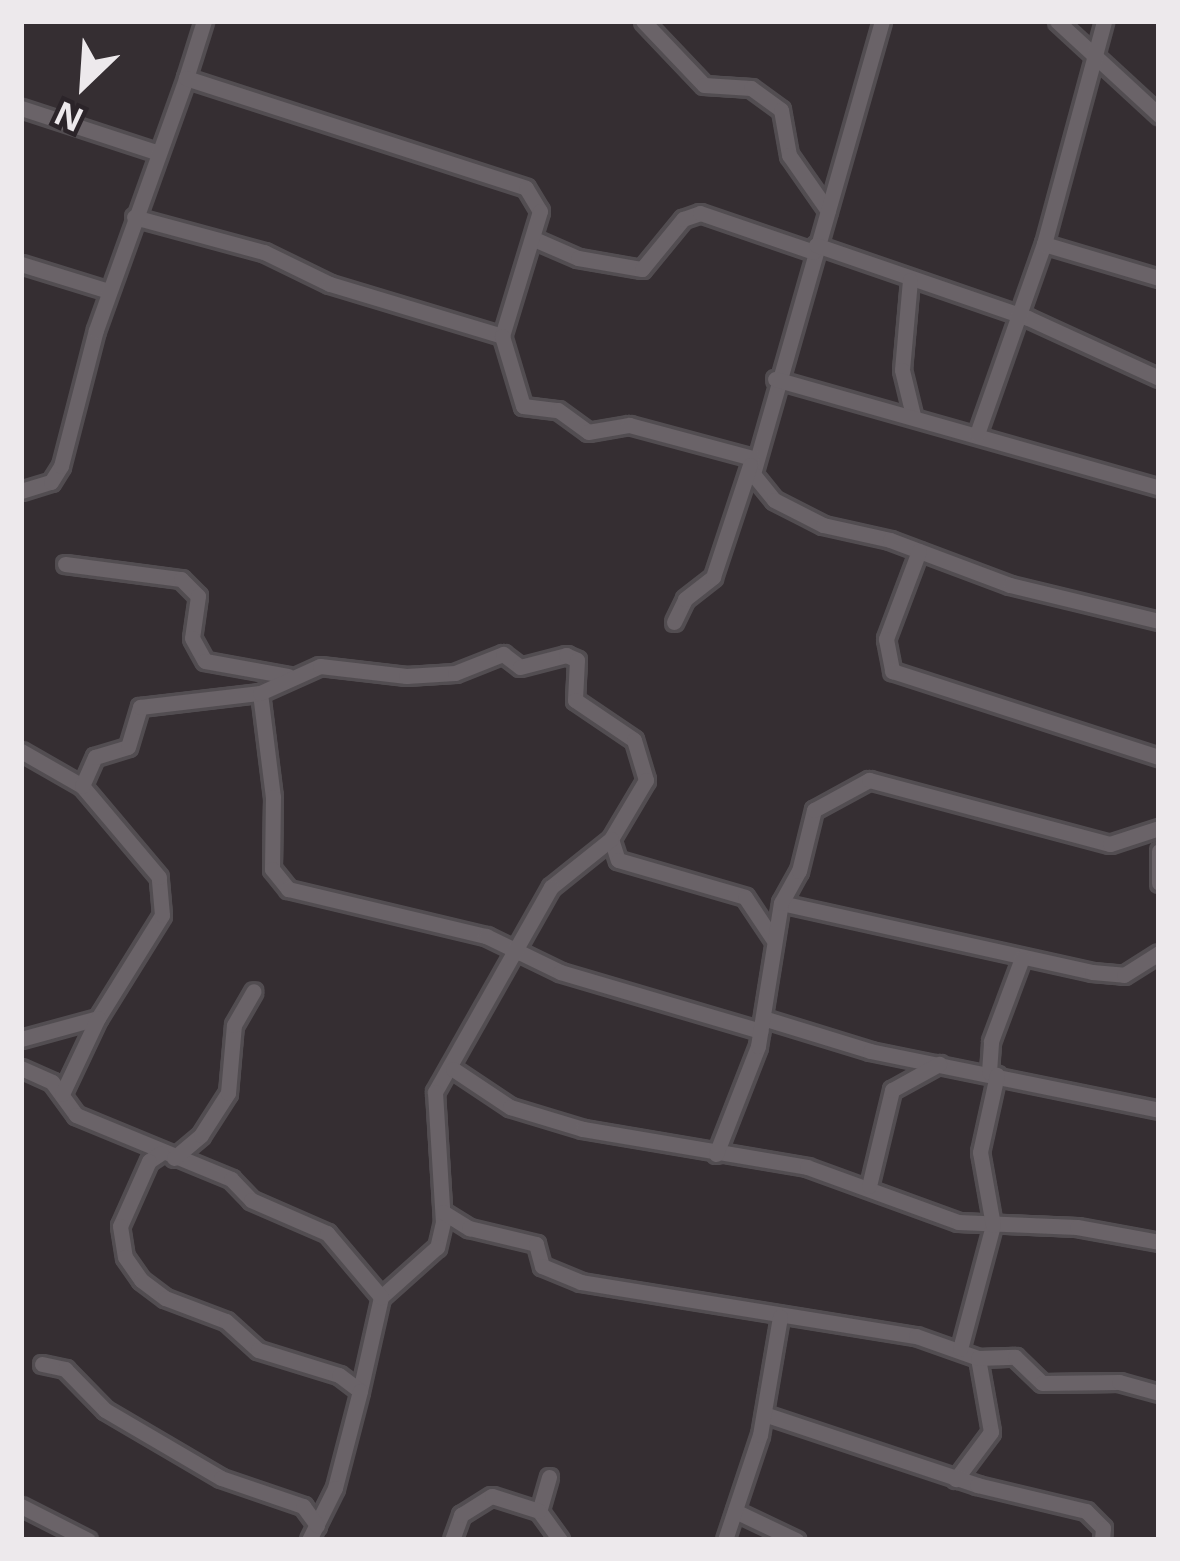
<!DOCTYPE html>
<html>
<head>
<meta charset="utf-8">
<style>
  body { margin:0 }
  #map { position:relative; width:1180px; height:1561px; overflow:hidden; background:#352e32; font-family:"Noto Sans",sans-serif }
  div>[style] { position:absolute }
  .roads { filter:drop-shadow(3px 0 #524d51) drop-shadow(-3px 0 #524d51) drop-shadow(0 3px #524d51) drop-shadow(0 -3px #524d51) }
  .minor>* { height:15px; margin:-7.5px; padding:0 7.5px; transform-origin:7.5px; border-radius:7.5px; background:#6a6368 }
  span { translate:-50% -50%; white-space:nowrap; text-align:center; line-height:1.15; -webkit-text-stroke:12px #2b2429; paint-order:stroke }
  .frame { position:absolute; inset:0; border:24px solid #ede9ec; pointer-events:none }
  .north { position:absolute; left:24px; top:24px; width:120px; height:120px; -webkit-text-stroke:9px #2b2429; paint-order:stroke; rotate:205deg; font-size:33px; font-weight:700; line-height:48px; text-align:center; color:#ede9ec }
  .north::after { content:''; display:block; margin:auto; width:42px; height:54px; background:#ede9ec; clip-path:polygon(50% 0,100% 100%,50% 72%,0 100%) }
</style>
</head>
<body>
<div id="map">
  <div class="roads">
    <div class="minor">
      <div style="left:643px;top:21px;width:88px;rotate:46.4deg"></div>
      <div style="left:704px;top:85px;width:47px;rotate:3.7deg"></div>
      <div style="left:751px;top:88px;width:37px;rotate:36deg"></div>
      <div style="left:781px;top:110px;width:46px;rotate:79.9deg"></div>
      <div style="left:789px;top:155px;width:68px;rotate:55.1deg"></div>
      <div style="left:882px;top:21px;width:471px;rotate:105.9deg"></div>
      <div style="left:753px;top:474px;width:33px;rotate:51deg"></div>
      <div style="left:774px;top:500px;width:55px;rotate:27deg"></div>
      <div style="left:823px;top:525px;width:69px;rotate:12.6deg"></div>
      <div style="left:890px;top:540px;width:128px;rotate:20.6deg"></div>
      <div style="left:1010px;top:585px;width:153px;rotate:13.6deg"></div>
      <div style="left:1057px;top:21px;width:139px;rotate:42.7deg"></div>
      <div style="left:186px;top:78px;width:60px;rotate:-72.5deg"></div>
      <div style="left:21px;top:108px;width:142px;rotate:18.1deg"></div>
      <div style="left:134px;top:217px;width:135px;rotate:15.1deg"></div>
      <div style="left:264px;top:252px;width:73px;rotate:25.9deg"></div>
      <div style="left:330px;top:284px;width:180px;rotate:16.8deg"></div>
      <div style="left:534px;top:239px;width:48px;rotate:23.4deg"></div>
      <div style="left:578px;top:258px;width:65px;rotate:9.8deg"></div>
      <div style="left:642px;top:269px;width:65px;rotate:-50.6deg"></div>
      <div style="left:683px;top:219px;width:18px;rotate:-19deg"></div>
      <div style="left:700px;top:213px;width:120px;rotate:18.9deg"></div>
      <div style="left:1044px;top:244px;width:120px;rotate:16.5deg"></div>
      <div style="left:816px;top:245px;width:224px;rotate:19deg"></div>
      <div style="left:1028px;top:318px;width:144px;rotate:24.6deg"></div>
      <div style="left:21px;top:264px;width:92px;rotate:17.1deg"></div>
      <div style="left:910px;top:280px;width:90px;rotate:95.1deg"></div>
      <div style="left:902px;top:370px;width:46px;rotate:76.3deg"></div>
      <div style="left:775px;top:379px;width:399px;rotate:15.8deg"></div>
      <div style="left:977px;top:434px;width:201px;rotate:-70.6deg"></div>
      <div style="left:1044px;top:244px;width:231px;rotate:-74.9deg"></div>
      <div style="left:21px;top:491px;width:31px;rotate:-17deg"></div>
      <div style="left:51px;top:482px;width:19px;rotate:-58deg"></div>
      <div style="left:61px;top:466px;width:140px;rotate:-75.6deg"></div>
      <div style="left:96px;top:330px;width:268px;rotate:-70.3deg"></div>
      <div style="left:186px;top:78px;width:357px;rotate:17.9deg"></div>
      <div style="left:526px;top:188px;width:27px;rotate:59deg"></div>
      <div style="left:540px;top:211px;width:131px;rotate:106.9deg"></div>
      <div style="left:502px;top:336px;width:73px;rotate:73.3deg"></div>
      <div style="left:523px;top:406px;width:35px;rotate:7deg"></div>
      <div style="left:558px;top:410px;width:37px;rotate:36deg"></div>
      <div style="left:588px;top:432px;width:42px;rotate:-9.7deg"></div>
      <div style="left:629px;top:425px;width:127px;rotate:15deg"></div>
      <div style="left:919px;top:551px;width:94px;rotate:110.6deg"></div>
      <div style="left:886px;top:639px;width:33px;rotate:79deg"></div>
      <div style="left:892px;top:671px;width:281px;rotate:17.9deg"></div>
      <div style="left:65px;top:564px;width:117px;rotate:7.4deg"></div>
      <div style="left:181px;top:579px;width:24px;rotate:45deg"></div>
      <div style="left:198px;top:596px;width:42px;rotate:98.1deg"></div>
      <div style="left:192px;top:638px;width:26px;rotate:61deg"></div>
      <div style="left:205px;top:661px;width:84px;rotate:10.2deg"></div>
      <div style="left:674px;top:622px;width:25px;rotate:-64deg"></div>
      <div style="left:685px;top:599px;width:36px;rotate:-38deg"></div>
      <div style="left:713px;top:577px;width:118px;rotate:-71.7deg"></div>
      <div style="left:260px;top:693px;width:105px;rotate:82.9deg"></div>
      <div style="left:273px;top:797px;width:72px;rotate:90.8deg"></div>
      <div style="left:272px;top:869px;width:26px;rotate:51deg"></div>
      <div style="left:288px;top:889px;width:204px;rotate:13.4deg"></div>
      <div style="left:486px;top:936px;width:82px;rotate:25.9deg"></div>
      <div style="left:560px;top:972px;width:209px;rotate:16.4deg"></div>
      <div style="left:21px;top:751px;width:70px;rotate:29.8deg"></div>
      <div style="left:611px;top:839px;width:22px;rotate:72deg"></div>
      <div style="left:618px;top:860px;width:132px;rotate:16.2deg"></div>
      <div style="left:745px;top:897px;width:50px;rotate:56.3deg"></div>
      <div style="left:1159px;top:851px;width:32px;rotate:90deg"></div>
      <div style="left:781px;top:903px;width:319px;rotate:12.5deg"></div>
      <div style="left:1092px;top:972px;width:32px;rotate:5deg"></div>
      <div style="left:1124px;top:975px;width:41px;rotate:-32.2deg"></div>
      <div style="left:763px;top:1018px;width:112px;rotate:17.1deg"></div>
      <div style="left:870px;top:1051px;width:295px;rotate:11.5deg"></div>
      <div style="left:21px;top:1039px;width:80px;rotate:-15.3deg"></div>
      <div style="left:98px;top:1018px;width:121px;rotate:-58.1deg"></div>
      <div style="left:162px;top:915px;width:38px;rotate:-95deg"></div>
      <div style="left:159px;top:877px;width:119px;rotate:-130.2deg"></div>
      <div style="left:82px;top:786px;width:32px;rotate:-66deg"></div>
      <div style="left:95px;top:757px;width:34px;rotate:-17deg"></div>
      <div style="left:128px;top:747px;width:42px;rotate:-73.3deg"></div>
      <div style="left:140px;top:707px;width:121px;rotate:-6.7deg"></div>
      <div style="left:260px;top:693px;width:66px;rotate:-24.2deg"></div>
      <div style="left:320px;top:666px;width:87px;rotate:6.6deg"></div>
      <div style="left:406px;top:676px;width:49px;rotate:-3.5deg"></div>
      <div style="left:455px;top:673px;width:52px;rotate:-21.6deg"></div>
      <div style="left:503px;top:654px;width:21px;rotate:37deg"></div>
      <div style="left:520px;top:667px;width:48px;rotate:-14.6deg"></div>
      <div style="left:566px;top:655px;width:12px;rotate:24deg"></div>
      <div style="left:577px;top:660px;width:40px;rotate:92.9deg"></div>
      <div style="left:575px;top:700px;width:71px;rotate:34.1deg"></div>
      <div style="left:634px;top:740px;width:42px;rotate:73.3deg"></div>
      <div style="left:646px;top:780px;width:69px;rotate:120.7deg"></div>
      <div style="left:611px;top:839px;width:77px;rotate:141.3deg"></div>
      <div style="left:551px;top:887px;width:236px;rotate:119.5deg"></div>
      <div style="left:435px;top:1092px;width:130px;rotate:86.5deg"></div>
      <div style="left:443px;top:1222px;width:26px;rotate:103deg"></div>
      <div style="left:437px;top:1247px;width:75px;rotate:138.2deg"></div>
      <div style="left:381px;top:1297px;width:96px;rotate:102.6deg"></div>
      <div style="left:21px;top:1068px;width:34px;rotate:24deg"></div>
      <div style="left:52px;top:1082px;width:41px;rotate:54deg"></div>
      <div style="left:76px;top:1115px;width:168px;rotate:22.4deg"></div>
      <div style="left:231px;top:1179px;width:29px;rotate:46deg"></div>
      <div style="left:251px;top:1200px;width:83px;rotate:23.5deg"></div>
      <div style="left:327px;top:1233px;width:84px;rotate:49.8deg"></div>
      <div style="left:453px;top:1069px;width:69px;rotate:33.7deg"></div>
      <div style="left:510px;top:1107px;width:76px;rotate:16.8deg"></div>
      <div style="left:583px;top:1129px;width:227px;rotate:9.6deg"></div>
      <div style="left:807px;top:1167px;width:161px;rotate:20deg"></div>
      <div style="left:958px;top:1222px;width:119px;rotate:2.4deg"></div>
      <div style="left:1077px;top:1227px;width:83px;rotate:10.4deg"></div>
      <div style="left:989px;top:1072px;width:31px;rotate:-86deg"></div>
      <div style="left:991px;top:1041px;width:89px;rotate:-69.5deg"></div>
      <div style="left:62px;top:1094px;width:84px;rotate:-64.7deg"></div>
      <div style="left:161px;top:1153px;width:14px;rotate:146deg"></div>
      <div style="left:149px;top:1161px;width:71px;rotate:114deg"></div>
      <div style="left:120px;top:1226px;width:31px;rotate:81deg"></div>
      <div style="left:125px;top:1257px;width:28px;rotate:55deg"></div>
      <div style="left:141px;top:1280px;width:30px;rotate:37deg"></div>
      <div style="left:165px;top:1298px;width:65px;rotate:20.7deg"></div>
      <div style="left:226px;top:1321px;width:43px;rotate:42.2deg"></div>
      <div style="left:258px;top:1350px;width:85px;rotate:17.2deg"></div>
      <div style="left:339px;top:1375px;width:26px;rotate:37deg"></div>
      <div style="left:360px;top:1391px;width:100px;rotate:104.5deg"></div>
      <div style="left:335px;top:1488px;width:58px;rotate:116.6deg"></div>
      <div style="left:716px;top:1154px;width:116px;rotate:-68.7deg"></div>
      <div style="left:758px;top:1046px;width:145px;rotate:-80.9deg"></div>
      <div style="left:781px;top:903px;width:37px;rotate:-61deg"></div>
      <div style="left:799px;top:871px;width:63px;rotate:-76.2deg"></div>
      <div style="left:814px;top:810px;width:63px;rotate:-28.6deg"></div>
      <div style="left:869px;top:780px;width:249px;rotate:14.9deg"></div>
      <div style="left:1110px;top:844px;width:52px;rotate:-18.1deg"></div>
      <div style="left:174px;top:1158px;width:35px;rotate:-40deg"></div>
      <div style="left:201px;top:1135px;width:50px;rotate:-57.3deg"></div>
      <div style="left:228px;top:1093px;width:68px;rotate:-85deg"></div>
      <div style="left:234px;top:1025px;width:39px;rotate:-60deg"></div>
      <div style="left:869px;top:1186px;width:99px;rotate:-76.5deg"></div>
      <div style="left:892px;top:1090px;width:54px;rotate:-29deg"></div>
      <div style="left:443px;top:1212px;width:31px;rotate:32deg"></div>
      <div style="left:469px;top:1228px;width:69px;rotate:13.4deg"></div>
      <div style="left:536px;top:1244px;width:23px;rotate:75deg"></div>
      <div style="left:542px;top:1266px;width:42px;rotate:22.3deg"></div>
      <div style="left:581px;top:1282px;width:339px;rotate:9.2deg"></div>
      <div style="left:916px;top:1336px;width:66px;rotate:19.5deg"></div>
      <div style="left:978px;top:1358px;width:75px;rotate:80deg"></div>
      <div style="left:991px;top:1432px;width:59px;rotate:126.7deg"></div>
      <div style="left:960px;top:1349px;width:128px;rotate:-75.1deg"></div>
      <div style="left:993px;top:1225px;width:74px;rotate:-100.1deg"></div>
      <div style="left:980px;top:1152px;width:79px;rotate:-77.6deg"></div>
      <div style="left:978px;top:1358px;width:37px;rotate:-2deg"></div>
      <div style="left:1015px;top:1357px;width:37px;rotate:44deg"></div>
      <div style="left:1042px;top:1383px;width:77px;rotate:-0.7deg"></div>
      <div style="left:1119px;top:1382px;width:41px;rotate:15.4deg"></div>
      <div style="left:42px;top:1364px;width:24px;rotate:12deg"></div>
      <div style="left:65px;top:1369px;width:57px;rotate:45.7deg"></div>
      <div style="left:105px;top:1410px;width:134px;rotate:30.4deg"></div>
      <div style="left:221px;top:1478px;width:87px;rotate:18.9deg"></div>
      <div style="left:303px;top:1506px;width:24px;rotate:54deg"></div>
      <div style="left:764px;top:1414px;width:225px;rotate:18.4deg"></div>
      <div style="left:977px;top:1485px;width:112px;rotate:13.4deg"></div>
      <div style="left:1086px;top:1511px;width:24px;rotate:45deg"></div>
      <div style="left:1103px;top:1528px;width:12px;rotate:95deg"></div>
      <div style="left:549px;top:1477px;width:35px;rotate:106deg"></div>
      <div style="left:539px;top:1511px;width:36px;rotate:54deg"></div>
      <div style="left:21px;top:1506px;width:75px;rotate:26.9deg"></div>
      <div style="left:735px;top:1511px;width:68px;rotate:25.4deg"></div>
      <div style="left:452px;top:1540px;width:27px;rotate:-70deg"></div>
      <div style="left:461px;top:1515px;width:36px;rotate:-32deg"></div>
      <div style="left:492px;top:1496px;width:49px;rotate:17.7deg"></div>
      <div style="left:725px;top:1540px;width:111px;rotate:-71.6deg"></div>
      <div style="left:760px;top:1435px;width:120px;rotate:-80.4deg"></div>
    </div>
  </div>
  <div class="frame"></div>
  <div class="north">N</div>
</div>
</body>
</html>
